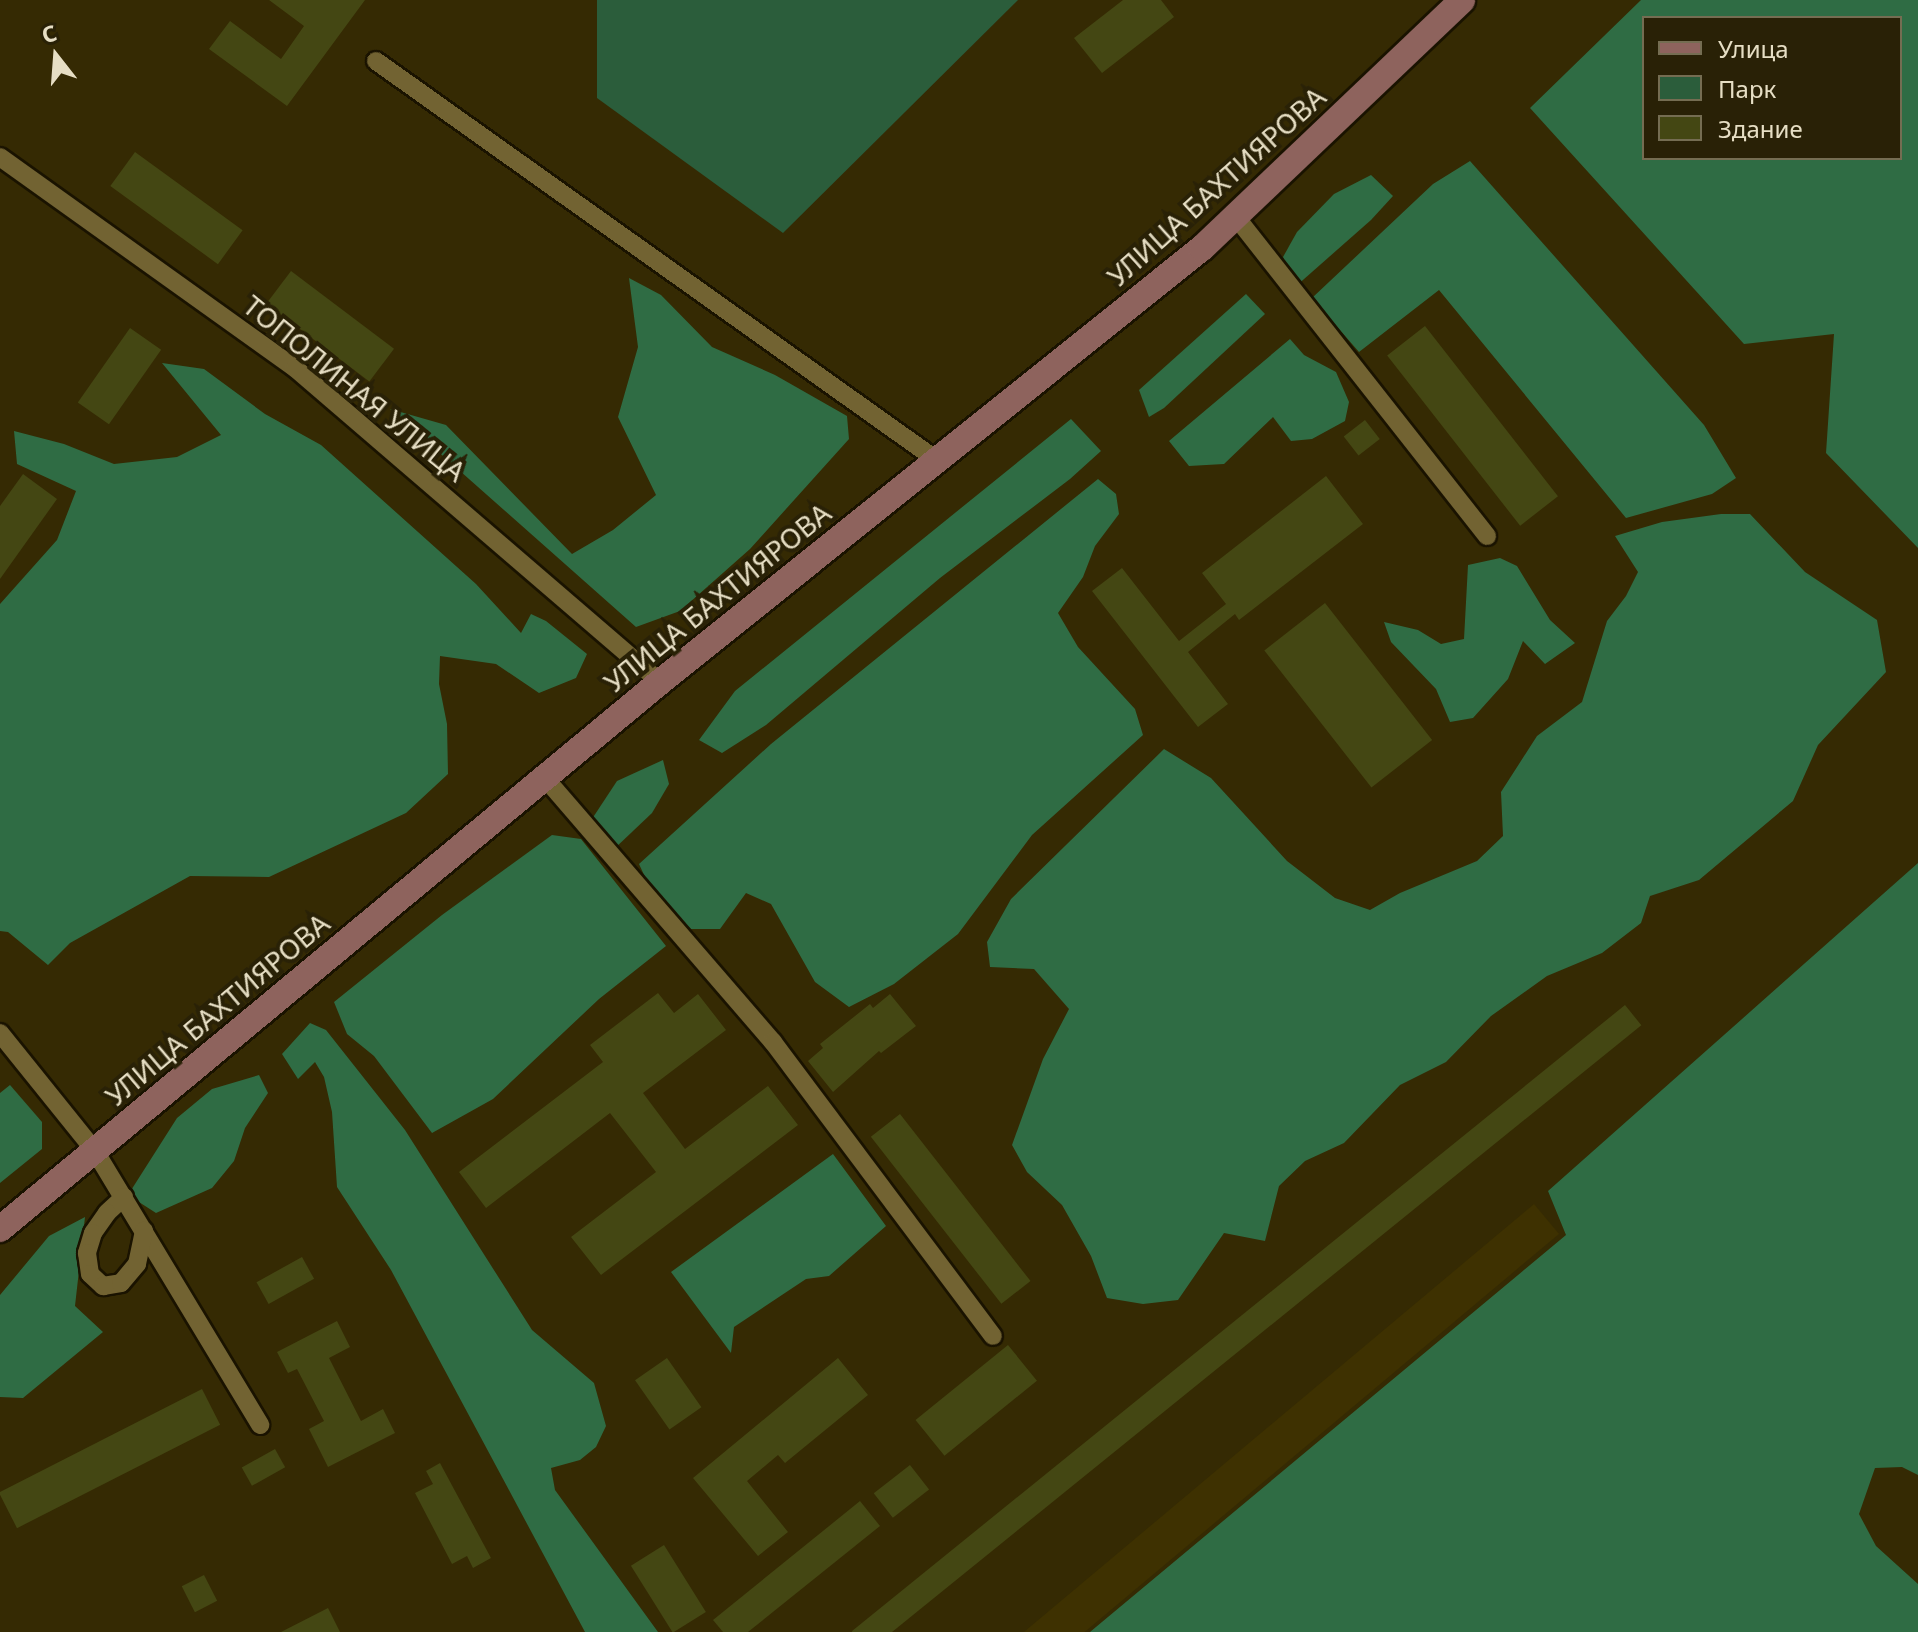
<!DOCTYPE html>
<html>
<head>
<meta charset="utf-8">
<style>
  body { margin:0 }
  #map { position:relative; width:1918px; height:1632px; overflow:hidden; background:#352a03; font-family:"Noto Sans",sans-serif }
  div>[style] { position:absolute }
  .built>* { inset:0; background:#3e3101; transform-origin:0 0 }
  .green>* { inset:0; background:#2b5d3b }
  .forest>* { inset:0; background:#2f6c44 }
  .building>* { inset:0; background:#444713; transform-origin:0 0 }
  .roads { filter:drop-shadow(2px 0 #1a1300) drop-shadow(-2px 0 #1a1300) drop-shadow(0 2px #1a1300) drop-shadow(0 -2px #1a1300) }
  .minor>* { height:18px; margin:-9px; padding:0 9px; transform-origin:9px; border-radius:9px; background:#726332 }
  .secondary>* { height:26px; margin:-13px; padding:0 13px; transform-origin:13px; border-radius:13px; background:#8e635d }
  span { translate:-50% -50%; white-space:nowrap; text-align:center; line-height:1.15; -webkit-text-stroke:8px #292106; paint-order:stroke }
  .street-label { font-size:28px; color:#e6dec4 }
  .legend { position:absolute; left:1642px; top:16px; width:260px; height:144px; box-sizing:border-box; background:#292106; border:2px solid #756d52; margin:0; padding:10px 14px; list-style:none; font-size:24px; color:#e6dec4 }
  .legend li { display:flex; align-items:center; gap:16px; height:40px }
  .legend b { width:40px; border:2px solid #756d52 }
  .north { position:absolute; left:16px; top:16px; width:80px; height:80px; -webkit-text-stroke:6px #292106; paint-order:stroke; rotate:343deg; font-size:22px; font-weight:700; line-height:32px; text-align:center; color:#e6dec4 }
  .north::after { content:''; display:block; margin:auto; width:28px; height:36px; background:#e6dec4; clip-path:polygon(50% 0,100% 100%,50% 72%,0 100%) }
</style>
</head>
<body>
<div id="map">
  <div class="built">
    <div style="left:1534px;top:1204px;width:39px;height:669px;rotate:50deg"></div>
  </div>
  <div class="green">
    <div style="clip-path:polygon(597px 0,1018px 0,783px 233px,597px 98px)"></div>
  </div>
  <div class="forest">
    <div style="clip-path:polygon(evenodd,1641px 0,1918px 0,1918px 548px,1826px 453px,1834px 334px,1744px 344px,1530px 108px,1641px 0,1644px 18px,1900px 18px,1900px 158px,1644px 158px,1644px 18px)"></div>
    <div style="clip-path:polygon(1470px 161px,1704px 425px,1736px 478px,1712px 494px,1626px 518px,1439px 290px,1359px 352px,1312px 298px,1433px 184px)"></div>
    <div style="clip-path:polygon(1371px 175px,1393px 196px,1371px 220px,1295px 287px,1283px 257px,1297px 232px,1334px 194px)"></div>
    <div style="clip-path:polygon(629px 278px,661px 295px,712px 347px,775px 375px,847px 416px,849px 439px,750px 549px,680px 611px,636px 627px,390px 409px,446px 425px,572px 554px,613px 530px,656px 495px,618px 417px,638px 347px)"></div>
    <div style="clip-path:polygon(1246px 294px,1265px 314px,1164px 408px,1149px 417px,1139px 390px)"></div>
    <div style="clip-path:polygon(1290px 339px,1304px 355px,1336px 372px,1349px 402px,1345px 421px,1312px 439px,1291px 441px,1273px 417px,1224px 464px,1189px 466px,1169px 441px)"></div>
    <div style="clip-path:polygon(162px 363px,204px 369px,265px 414px,321px 445px,476px 584px,521px 633px,531px 614px,546px 621px,587px 654px,576px 678px,539px 693px,496px 664px,440px 656px,439px 684px,447px 724px,448px 774px,406px 813px,269px 877px,190px 876px,70px 943px,48px 965px,8px 932px,0 931px,0 604px,57px 540px,76px 491px,17px 464px,14px 431px,64px 444px,114px 464px,177px 457px,221px 435px)"></div>
    <div style="clip-path:polygon(1071px 419px,1101px 451px,1070px 479px,940px 578px,766px 725px,722px 753px,699px 740px,735px 691px)"></div>
    <div style="clip-path:polygon(1098px 479px,1116px 494px,1119px 514px,1095px 546px,1083px 577px,1058px 613px,1078px 647px,1135px 709px,1143px 735px,1032px 835px,958px 934px,894px 984px,849px 1007px,815px 982px,771px 904px,746px 893px,720px 929px,691px 929px,655px 899px,639px 864px,771px 744px)"></div>
    <div style="clip-path:polygon(1721px 514px,1750px 514px,1805px 572px,1877px 620px,1886px 672px,1818px 745px,1793px 801px,1699px 880px,1650px 896px,1641px 923px,1602px 953px,1547px 976px,1491px 1016px,1446px 1062px,1400px 1085px,1344px 1143px,1305px 1161px,1279px 1186px,1265px 1241px,1224px 1233px,1178px 1300px,1143px 1304px,1107px 1298px,1091px 1256px,1062px 1205px,1027px 1172px,1012px 1145px,1043px 1059px,1069px 1009px,1034px 969px,990px 967px,987px 942px,1011px 899px,1164px 749px,1211px 778px,1287px 861px,1335px 898px,1370px 910px,1400px 893px,1477px 861px,1503px 836px,1501px 792px,1537px 736px,1582px 702px,1607px 621px,1626px 596px,1638px 572px,1615px 536px,1662px 522px)"></div>
    <div style="clip-path:polygon(1500px 558px,1517px 566px,1550px 620px,1575px 643px,1545px 664px,1523px 641px,1508px 679px,1473px 718px,1450px 722px,1436px 689px,1391px 642px,1384px 622px,1418px 630px,1441px 644px,1464px 639px,1468px 565px)"></div>
    <div style="clip-path:polygon(663px 760px,669px 784px,652px 813px,613px 850px,588px 825px,617px 781px)"></div>
    <div style="clip-path:polygon(552px 835px,581px 839px,666px 946px,599px 999px,493px 1099px,432px 1133px,374px 1056px,347px 1034px,334px 1002px,442px 915px)"></div>
    <div style="clip-path:polygon(1918px 863px,1918px 1475px,1902px 1467px,1875px 1468px,1859px 1514px,1876px 1546px,1918px 1584px,1918px 1632px,1090px 1632px,1566px 1235px,1548px 1191px)"></div>
    <div style="clip-path:polygon(310px 1023px,326px 1030px,405px 1130px,532px 1330px,594px 1383px,606px 1426px,596px 1447px,580px 1460px,551px 1468px,555px 1490px,658px 1632px,585px 1632px,391px 1270px,337px 1187px,332px 1112px,324px 1077px,315px 1062px,298px 1079px,282px 1054px)"></div>
    <div style="clip-path:polygon(259px 1075px,268px 1093px,245px 1128px,234px 1161px,212px 1188px,156px 1213px,128px 1195px,177px 1118px,212px 1089px)"></div>
    <div style="clip-path:polygon(10px 1085px,42px 1122px,42px 1149px,0 1183px,0 1093px)"></div>
    <div style="clip-path:polygon(833px 1154px,886px 1226px,829px 1276px,806px 1279px,734px 1327px,731px 1353px,671px 1272px)"></div>
    <div style="clip-path:polygon(85px 1217px,75px 1306px,103px 1332px,23px 1398px,0 1397px,0 1295px,49px 1236px)"></div>
  </div>
  <div class="building">
    <div style="clip-path:polygon(269px 0,365px 0,287px 106px,209px 49px,230px 21px,281px 59px,304px 26px)"></div>
    <div style="clip-path:polygon(1123px 0,1161px 0,1174px 17px,1102px 73px,1074px 38px)"></div>
    <div style="left:135px;top:152px;width:133px;height:42px;rotate:36deg"></div>
    <div style="left:291px;top:271px;width:129px;height:41px;rotate:37deg"></div>
    <div style="left:1425px;top:326px;width:216px;height:48px;rotate:52deg"></div>
    <div style="left:130px;top:328px;width:38px;height:91px;rotate:35deg"></div>
    <div style="left:1365px;top:420px;width:24px;height:27px;rotate:52deg"></div>
    <div style="clip-path:polygon(23px 474px,57px 499px,0 579px,0 506px)"></div>
    <div style="clip-path:polygon(1326px 476px,1363px 524px,1239px 620px,1235px 614px,1188px 652px,1228px 704px,1198px 727px,1092px 591px,1122px 568px,1179px 641px,1226px 604px,1202px 573px)"></div>
    <div style="left:1325px;top:603px;width:174px;height:77px;rotate:52deg"></div>
    <div style="clip-path:polygon(658px 993px,674px 1013px,698px 994px,726px 1030px,643px 1093px,685px 1149px,768px 1086px,798px 1125px,601px 1275px,571px 1237px,656px 1172px,610px 1113px,486px 1208px,459px 1172px,603px 1062px,590px 1045px)"></div>
    <div style="clip-path:polygon(890px 994px,916px 1026px,881px 1053px,879px 1051px,833px 1092px,808px 1061px,823px 1048px,820px 1044px,870px 1004px,873px 1008px)"></div>
    <div style="left:1625px;top:1005px;width:26px;height:995px;rotate:51deg"></div>
    <div style="left:900px;top:1114px;width:212px;height:37px;rotate:52deg"></div>
    <div style="left:302px;top:1257px;width:25px;height:52px;rotate:61deg"></div>
    <div style="clip-path:polygon(337px 1321px,350px 1347px,329px 1358px,361px 1421px,383px 1409px,395px 1433px,328px 1467px,309px 1429px,324px 1421px,297px 1369px,288px 1373px,277px 1352px)"></div>
    <div style="left:1008px;top:1345px;width:46px;height:119px;rotate:51deg"></div>
    <div style="left:667px;top:1358px;width:60px;height:39px;rotate:55deg"></div>
    <div style="clip-path:polygon(838px 1358px,868px 1395px,785px 1463px,778px 1455px,747px 1481px,788px 1532px,758px 1556px,693px 1478px)"></div>
    <div style="left:202px;top:1389px;width:40px;height:228px;rotate:63deg"></div>
    <div style="left:275px;top:1449px;width:21px;height:38px;rotate:61deg"></div>
    <div style="clip-path:polygon(440px 1463px,491px 1558px,473px 1568px,467px 1556px,452px 1564px,415px 1493px,433px 1484px,426px 1471px)"></div>
    <div style="left:910px;top:1465px;width:31px;height:46px;rotate:52deg"></div>
    <div style="clip-path:polygon(860px 1501px,880px 1526px,748px 1632px,723px 1632px,713px 1620px)"></div>
    <div style="left:664px;top:1545px;width:79px;height:39px;rotate:58deg"></div>
    <div style="left:204px;top:1575px;width:29px;height:25px;rotate:63deg"></div>
    <div style="clip-path:polygon(328px 1608px,340px 1632px,281px 1632px)"></div>
  </div>
  <div class="roads">
    <div class="minor">
      <div style="left:376px;top:61px;width:690px;rotate:35.44deg"></div>
      <div style="left:0;top:157px;width:363px;rotate:35.6deg"></div>
      <div style="left:295px;top:368px;width:481px;rotate:40.7deg"></div>
      <div style="left:1236px;top:217px;width:406px;rotate:51.8deg"></div>
      <div style="left:545px;top:778px;width:349px;rotate:49.2deg"></div>
      <div style="left:773px;top:1042px;width:367px;rotate:53.2deg"></div>
      <div style="left:0;top:1033px;width:151px;rotate:51.2deg"></div>
      <div style="left:95px;top:1151px;width:320px;rotate:58.9deg"></div>
      <div style="left:124px;top:1197px;width:23px;rotate:137deg"></div>
      <div style="left:107px;top:1213px;width:24px;rotate:125deg"></div>
      <div style="left:93px;top:1233px;width:21px;rotate:107deg"></div>
      <div style="left:87px;top:1253px;width:21px;rotate:82deg"></div>
      <div style="left:90px;top:1274px;width:18px;rotate:43deg"></div>
      <div style="left:103px;top:1286px;width:18px;rotate:-9deg"></div>
      <div style="left:121px;top:1283px;width:25px;rotate:-50deg"></div>
      <div style="left:137px;top:1264px;width:34px;rotate:-78deg"></div>
    </div>
    <div class="secondary">
      <div style="left:0;top:1229px;width:857px;rotate:-39.65deg"></div>
      <div style="left:660px;top:682px;width:694px;rotate:-38.69deg"></div>
      <div style="left:1202px;top:248px;width:359px;rotate:-43.6deg"></div>
    </div>
  </div>
  <div class="street-label">
    <span style="left:1216px;top:186px;rotate:-42deg">УЛИЦА БАХТИЯРОВА</span>
    <span style="left:355px;top:388px;rotate:39deg">ТОПОЛИНАЯ УЛИЦА</span>
    <span style="left:717px;top:597px;rotate:-39deg">УЛИЦА БАХТИЯРОВА</span>
    <span style="left:217px;top:1009px;rotate:-40deg">УЛИЦА БАХТИЯРОВА</span>
  </div>
  <ul class="legend">
  <li><b style="height:10px;background:#8e635d"></b>Улица</li>
  <li><b style="height:22px;background:#2b5d3b"></b>Парк</li>
  <li><b style="height:22px;background:#444713"></b>Здание</li>
  </ul>
  <div class="north">С</div>
</div>
</body>
</html>
